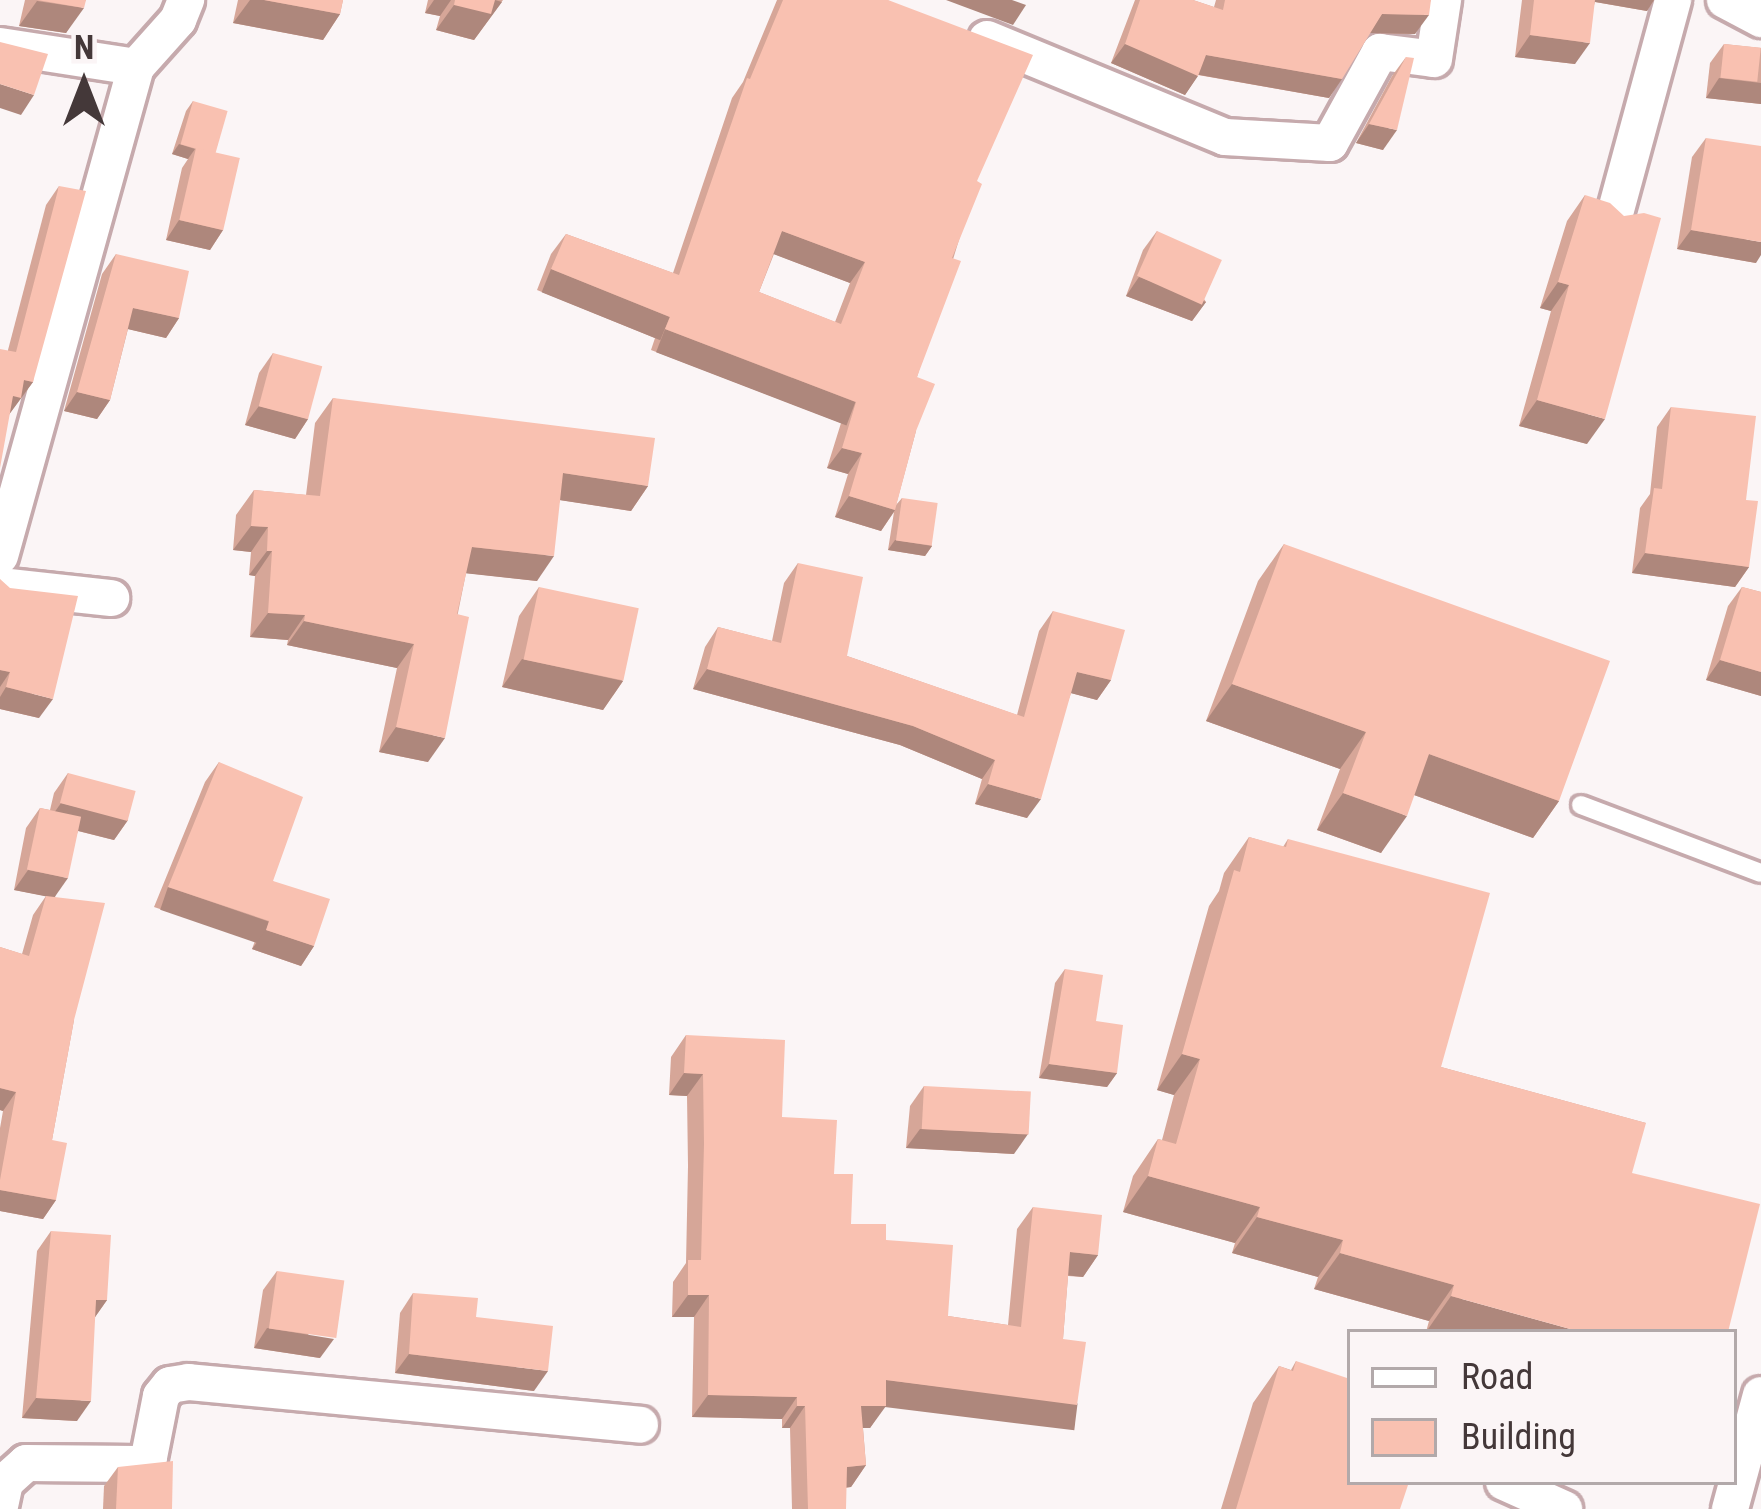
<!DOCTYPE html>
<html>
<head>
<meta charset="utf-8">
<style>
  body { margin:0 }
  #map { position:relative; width:1761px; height:1509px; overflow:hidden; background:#fbf5f6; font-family:"Roboto Condensed",sans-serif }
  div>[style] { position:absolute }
  .roads { filter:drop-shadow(3px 0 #c6aaad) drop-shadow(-3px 0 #c6aaad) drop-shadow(0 3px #c6aaad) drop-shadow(0 -3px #c6aaad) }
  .lane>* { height:18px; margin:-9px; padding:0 9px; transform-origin:9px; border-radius:9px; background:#fff }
  .street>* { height:36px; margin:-18px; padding:0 18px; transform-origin:18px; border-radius:18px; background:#fff }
  .wall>* { inset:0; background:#d6a698 }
  .shaded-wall>* { inset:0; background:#ae877c; transform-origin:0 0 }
  .building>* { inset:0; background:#f9c1b1; transform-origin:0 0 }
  span { translate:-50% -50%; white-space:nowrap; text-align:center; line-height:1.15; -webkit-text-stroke:10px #fbf5f6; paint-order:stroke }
  .legend { position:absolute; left:1347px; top:1329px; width:390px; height:156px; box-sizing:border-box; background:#fbf5f6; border:3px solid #b2a9aa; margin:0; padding:15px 21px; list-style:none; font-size:36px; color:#443839 }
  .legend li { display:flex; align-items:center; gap:24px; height:60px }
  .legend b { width:60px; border:3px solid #b2a9aa }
  .north { position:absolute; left:24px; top:24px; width:120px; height:120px; -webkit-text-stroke:9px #fbf5f6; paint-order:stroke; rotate:0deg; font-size:33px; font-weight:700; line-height:48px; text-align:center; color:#443839 }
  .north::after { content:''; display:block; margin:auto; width:42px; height:54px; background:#443839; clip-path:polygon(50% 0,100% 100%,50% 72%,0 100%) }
</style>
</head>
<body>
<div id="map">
  <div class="roads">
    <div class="lane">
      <div style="left:1581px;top:805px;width:192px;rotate:20.7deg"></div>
    </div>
    <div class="street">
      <div style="left:1725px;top:0;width:41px;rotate:27.8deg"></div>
      <div style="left:987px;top:39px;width:257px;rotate:22.4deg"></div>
      <div style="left:1225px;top:137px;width:105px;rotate:3.3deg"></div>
      <div style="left:1330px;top:143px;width:104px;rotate:-61.2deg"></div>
      <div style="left:1380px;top:52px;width:54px;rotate:7.4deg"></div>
      <div style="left:1434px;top:59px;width:60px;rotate:-81.3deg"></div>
      <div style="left:0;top:46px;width:138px;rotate:8.8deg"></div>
      <div style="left:136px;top:67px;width:63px;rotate:-48.2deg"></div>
      <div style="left:178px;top:20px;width:22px;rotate:-68deg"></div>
      <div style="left:1613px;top:221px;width:229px;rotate:-74.8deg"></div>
      <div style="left:0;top:556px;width:508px;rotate:-74.46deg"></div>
      <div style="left:0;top:586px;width:112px;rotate:6.2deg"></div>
      <div style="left:1504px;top:1482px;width:66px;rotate:24.2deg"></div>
      <div style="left:0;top:1506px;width:25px;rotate:-78deg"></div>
      <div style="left:5px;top:1482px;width:28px;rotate:-42deg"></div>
      <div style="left:26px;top:1463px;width:112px;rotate:0.5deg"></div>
      <div style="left:138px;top:1464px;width:13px;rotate:-32deg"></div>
      <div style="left:149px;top:1457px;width:62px;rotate:-78.9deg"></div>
      <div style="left:161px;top:1396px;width:14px;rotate:-51deg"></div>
      <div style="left:170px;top:1385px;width:19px;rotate:-9deg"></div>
      <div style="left:189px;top:1382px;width:453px;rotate:5.4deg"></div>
      <div style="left:1730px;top:1509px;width:118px;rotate:-74.8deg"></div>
    </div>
  </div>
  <div class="wall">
    <div style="clip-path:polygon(25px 0,86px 0,66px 33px,19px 26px)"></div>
    <div style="clip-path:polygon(238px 0,343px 0,340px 14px,323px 40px,233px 23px)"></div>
    <div style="clip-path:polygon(428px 0,503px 0,474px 40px,436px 30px,440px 16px,425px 13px)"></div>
    <div style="clip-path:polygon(evenodd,777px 0,888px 0,977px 181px,917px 377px,916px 431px,896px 505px,902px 498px,932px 546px,925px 556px,888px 550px,894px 512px,881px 531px,835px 517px,848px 474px,827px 468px,841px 423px,651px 350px,655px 338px,537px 290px,551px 254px,566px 234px,673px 273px,732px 98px,743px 82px,777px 0,774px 254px,850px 283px,835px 322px,759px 292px,774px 254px)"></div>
    <div style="clip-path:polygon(1135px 0,1193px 0,1214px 7px,1216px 0,1431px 0,1415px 34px,1370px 33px,1329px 98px,1198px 75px,1185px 95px,1111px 63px)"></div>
    <div style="clip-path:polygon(1522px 0,1654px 0,1647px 11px,1595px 2px,1575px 64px,1515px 57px)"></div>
    <div style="clip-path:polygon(1724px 44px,1761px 48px,1761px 104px,1706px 98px,1710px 63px)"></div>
    <div style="clip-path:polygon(1406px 57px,1383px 150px,1356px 143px,1392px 76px)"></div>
    <div style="clip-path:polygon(193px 101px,215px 153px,223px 230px,210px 250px,166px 240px,182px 168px,188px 159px,172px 154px,186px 111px)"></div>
    <div style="clip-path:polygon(1706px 138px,1756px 263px,1677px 249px,1692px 157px)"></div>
    <div style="clip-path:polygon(59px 186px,33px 382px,10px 413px,8px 350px,46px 205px)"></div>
    <div style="clip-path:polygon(1585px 195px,1587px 444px,1519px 426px,1551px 311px,1540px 308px,1567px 221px)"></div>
    <div style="clip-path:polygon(1157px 231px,1206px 302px,1192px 321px,1126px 296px,1143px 250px)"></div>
    <div style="clip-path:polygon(116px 254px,179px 318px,166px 338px,128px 329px,110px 400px,97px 419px,64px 411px,102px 274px)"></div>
    <div style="clip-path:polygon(273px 353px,308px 419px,295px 439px,245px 425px,259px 373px)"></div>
    <div style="clip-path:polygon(333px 398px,648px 486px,631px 511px,560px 500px,537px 581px,466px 573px,428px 762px,379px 752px,397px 668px,287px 645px,288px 640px,250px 637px,255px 576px,249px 575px,251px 552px,233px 550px,236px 515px,254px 490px,306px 495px,315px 423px)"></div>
    <div style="clip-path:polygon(1671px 407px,1746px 500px,1749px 567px,1735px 587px,1632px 573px,1640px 508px,1650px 494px,1657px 427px)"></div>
    <div style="clip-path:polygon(1284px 544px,1559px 801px,1533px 838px,1414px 795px,1381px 853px,1317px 830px,1340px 769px,1206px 721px,1258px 581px)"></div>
    <div style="clip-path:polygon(798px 563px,847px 656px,1017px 715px,1039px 631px,1053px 611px,1111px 680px,1097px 700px,1071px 693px,1027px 818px,975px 804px,982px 779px,900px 745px,693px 689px,705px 647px,718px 627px,772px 641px,784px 583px)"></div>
    <div style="clip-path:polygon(0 579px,39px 718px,0 709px)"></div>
    <div style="clip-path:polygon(539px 587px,623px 681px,603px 710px,502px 687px,519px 616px)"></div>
    <div style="clip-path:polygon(1742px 587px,1761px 592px,1761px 696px,1706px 680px,1728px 606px)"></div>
    <div style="clip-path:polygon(219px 762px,273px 881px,314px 946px,301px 966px,252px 949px,255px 941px,154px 907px,205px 782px)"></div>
    <div style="clip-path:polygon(68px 773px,128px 820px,114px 840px,78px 831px,55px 897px,74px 1020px,52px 1140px,56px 1200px,43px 1219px,0 1211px,0 1128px,3px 1111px,0 1110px,0 947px,22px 954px,33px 915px,46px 896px,14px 890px,26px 828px,40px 808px,50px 810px,54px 793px)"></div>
    <div style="clip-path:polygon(1249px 837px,1283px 847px,1288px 839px,1441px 1067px,1646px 1123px,1426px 1332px,1429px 1321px,1314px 1289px,1318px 1277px,1232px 1253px,1235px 1243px,1123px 1212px,1133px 1176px,1158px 1139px,1162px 1140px,1174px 1095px,1157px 1090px,1209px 906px,1219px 891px,1224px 873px)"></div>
    <div style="clip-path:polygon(1065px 969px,1117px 1073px,1107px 1087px,1039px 1078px,1055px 983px)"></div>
    <div style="clip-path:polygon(686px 1035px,782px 1117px,834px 1174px,851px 1224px,886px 1240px,948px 1316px,1008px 1325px,1017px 1229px,1033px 1207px,1098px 1255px,1083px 1277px,1068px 1276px,1063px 1339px,1077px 1405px,1062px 1427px,886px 1404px,870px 1428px,863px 1428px,866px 1465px,851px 1487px,846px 1488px,846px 1509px,792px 1509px,790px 1428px,782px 1428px,782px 1419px,692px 1417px,694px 1317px,672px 1317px,673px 1282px,686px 1263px,688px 1166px,687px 1096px,669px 1095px,671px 1057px)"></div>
    <div style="clip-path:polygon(924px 1086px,1014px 1154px,906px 1148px,910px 1106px)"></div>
    <div style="clip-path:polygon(51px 1231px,107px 1300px,95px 1317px,77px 1421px,22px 1418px,37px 1251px)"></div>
    <div style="clip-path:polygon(277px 1271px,320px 1358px,254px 1348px,263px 1290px)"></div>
    <div style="clip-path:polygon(413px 1293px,476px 1317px,534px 1391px,395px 1373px,400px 1313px)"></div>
    <div style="clip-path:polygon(1296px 1361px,1400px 1509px,1221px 1509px,1253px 1403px,1279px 1366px,1291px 1370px)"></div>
    <div style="clip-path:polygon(118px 1467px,172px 1509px,103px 1509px,104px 1486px)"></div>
  </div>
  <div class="shaded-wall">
    <div style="clip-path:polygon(250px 0,264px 0,340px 14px,323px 40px,233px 23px)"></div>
    <div style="clip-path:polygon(434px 0,451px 0,440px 16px,425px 13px)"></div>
    <div style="clip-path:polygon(495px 0,502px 2px,474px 40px,436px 30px,454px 5px)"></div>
    <div style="clip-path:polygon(946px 0,1012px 0,1026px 5px,1013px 25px)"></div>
    <div style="clip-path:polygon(1584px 0,1654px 0,1647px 11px)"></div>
    <div style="clip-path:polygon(37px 1px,84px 8px,66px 33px,19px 26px)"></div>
    <div style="clip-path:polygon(1382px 14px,1429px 15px,1415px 34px,1369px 33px)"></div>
    <div style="clip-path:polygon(1530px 35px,1590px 43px,1575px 64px,1515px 57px)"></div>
    <div style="clip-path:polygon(1125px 44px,1206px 55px,1342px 79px,1329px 98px,1194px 74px,1198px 76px,1185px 95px,1111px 63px)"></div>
    <div style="clip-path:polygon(1719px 78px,1761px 83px,1761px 104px,1706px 98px)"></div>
    <div style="clip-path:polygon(0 84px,34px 95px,21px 115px,0 108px)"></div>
    <div style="clip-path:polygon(1369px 124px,1397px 130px,1383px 150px,1356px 143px)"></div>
    <div style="clip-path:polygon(179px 144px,195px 149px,188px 159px,172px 154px)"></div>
    <div style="clip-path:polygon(179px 220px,223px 230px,210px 250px,166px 240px)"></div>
    <div style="clip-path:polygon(1691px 230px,1761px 242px,1761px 255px,1756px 263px,1677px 249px)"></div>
    <div style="clip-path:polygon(782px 231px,865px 262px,850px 283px,768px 252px)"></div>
    <div style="left:551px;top:269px;width:128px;height:25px;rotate:22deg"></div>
    <div style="clip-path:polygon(1139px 277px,1206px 302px,1192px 321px,1126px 296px)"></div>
    <div style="clip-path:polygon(1558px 282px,1569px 285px,1551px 311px,1540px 308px)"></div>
    <div style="clip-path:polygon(133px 308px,179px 318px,166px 338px,119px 327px)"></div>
    <div style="left:665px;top:329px;width:204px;height:25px;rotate:21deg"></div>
    <div style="clip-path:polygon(24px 380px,33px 382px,8px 416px,0 415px)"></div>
    <div style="clip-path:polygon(77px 392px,110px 400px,97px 419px,64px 411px)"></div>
    <div style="clip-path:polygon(1537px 400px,1605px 419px,1587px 444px,1519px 426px)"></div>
    <div style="clip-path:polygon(259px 406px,308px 419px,295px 439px,245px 425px)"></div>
    <div style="clip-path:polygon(842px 448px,862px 453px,848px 474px,827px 468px)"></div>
    <div style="clip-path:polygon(563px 473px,648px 486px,631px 511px,546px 498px)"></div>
    <div style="clip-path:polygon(849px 496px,895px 510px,881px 531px,835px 517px)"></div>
    <div style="clip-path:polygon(251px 526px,268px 527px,251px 552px,233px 550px)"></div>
    <div style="clip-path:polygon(895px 540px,932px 546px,925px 556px,888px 550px)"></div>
    <div style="clip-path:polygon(472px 547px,554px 556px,537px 581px,454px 572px)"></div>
    <div style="clip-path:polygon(267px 551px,272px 551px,255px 576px,249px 575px)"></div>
    <div style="clip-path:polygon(1645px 553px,1749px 567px,1735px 587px,1632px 573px)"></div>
    <div style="clip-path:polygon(268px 613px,305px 615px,288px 640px,250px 637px)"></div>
    <div style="clip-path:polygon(304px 621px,414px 644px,397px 668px,287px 645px)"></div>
    <div style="clip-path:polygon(522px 659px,623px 681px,603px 710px,502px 687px)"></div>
    <div style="clip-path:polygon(1720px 660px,1761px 672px,1761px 696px,1706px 680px)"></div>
    <div style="clip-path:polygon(707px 669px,913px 726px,995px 760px,982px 779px,900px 745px,693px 689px)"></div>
    <div style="clip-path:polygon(0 670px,10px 672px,0 687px)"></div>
    <div style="clip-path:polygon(1077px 672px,1111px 680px,1097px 700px,1063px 691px)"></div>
    <div style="clip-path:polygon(1232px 684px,1366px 732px,1340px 769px,1206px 721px)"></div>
    <div style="clip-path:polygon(6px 687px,53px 699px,39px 718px,0 709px,0 697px)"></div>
    <div style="clip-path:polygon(396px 727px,445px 738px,428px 762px,379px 752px)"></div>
    <div style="clip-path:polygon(1429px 754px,1559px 801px,1533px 838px,1403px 791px)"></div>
    <div style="clip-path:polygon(988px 784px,1041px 799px,1027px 818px,975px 804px)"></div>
    <div style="clip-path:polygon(1343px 793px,1407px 816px,1381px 853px,1317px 830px)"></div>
    <div style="clip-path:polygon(61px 803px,128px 820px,114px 840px,47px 823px)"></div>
    <div style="clip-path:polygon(28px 870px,68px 878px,54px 898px,14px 890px)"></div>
    <div style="left:168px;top:887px;width:107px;height:24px;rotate:19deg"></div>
    <div style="clip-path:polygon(266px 930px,314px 946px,301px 966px,252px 949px)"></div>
    <div style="clip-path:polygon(1182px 1054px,1200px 1059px,1174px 1095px,1157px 1090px)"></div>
    <div style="clip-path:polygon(1049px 1064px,1117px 1073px,1107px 1087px,1039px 1078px)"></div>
    <div style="clip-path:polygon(684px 1073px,703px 1074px,687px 1096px,669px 1095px)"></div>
    <div style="clip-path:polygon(0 1088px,16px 1092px,3px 1111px,0 1110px)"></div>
    <div style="clip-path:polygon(920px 1129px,1028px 1134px,1014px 1154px,906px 1148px)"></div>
    <div style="clip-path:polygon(1148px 1176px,1260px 1207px,1235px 1243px,1123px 1212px)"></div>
    <div style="clip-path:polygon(0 1190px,56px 1200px,43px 1219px,0 1211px)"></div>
    <div style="clip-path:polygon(1257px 1217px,1343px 1240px,1318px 1277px,1232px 1253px)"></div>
    <div style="clip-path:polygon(1070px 1252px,1098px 1255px,1083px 1277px,1055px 1274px)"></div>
    <div style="clip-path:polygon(1340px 1253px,1454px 1285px,1429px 1321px,1314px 1289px)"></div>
    <div style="clip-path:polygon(688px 1295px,709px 1295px,694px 1317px,672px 1317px)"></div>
    <div style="clip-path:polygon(1451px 1296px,1581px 1332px,1426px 1332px)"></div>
    <div style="clip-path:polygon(96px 1300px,107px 1300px,93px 1320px)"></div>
    <div style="clip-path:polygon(267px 1328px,334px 1339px,320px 1358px,254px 1348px)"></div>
    <div style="clip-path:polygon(409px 1354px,548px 1371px,534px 1391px,395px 1373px)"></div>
    <div style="left:886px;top:1380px;width:193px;height:27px;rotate:7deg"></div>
    <div style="clip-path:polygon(708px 1395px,797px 1397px,782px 1419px,692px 1417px)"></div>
    <div style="clip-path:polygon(36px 1398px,91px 1401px,77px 1421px,22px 1418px)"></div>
    <div style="clip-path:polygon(797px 1406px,805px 1406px,790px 1428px,782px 1428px)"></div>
    <div style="clip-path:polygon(861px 1406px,886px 1406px,870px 1428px,846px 1428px)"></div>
    <div style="clip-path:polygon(866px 1465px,851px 1487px,831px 1488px,847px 1467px)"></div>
  </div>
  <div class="building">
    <div style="clip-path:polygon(37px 0,86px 0,84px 8px)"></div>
    <div style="clip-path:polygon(264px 0,343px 0,340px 14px)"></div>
    <div style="clip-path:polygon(455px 0,495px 0,491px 14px,454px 5px)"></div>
    <div style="clip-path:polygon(evenodd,783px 0,888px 0,1033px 55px,977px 181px,982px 184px,952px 258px,961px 261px,917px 377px,935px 384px,916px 431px,895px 510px,849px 496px,862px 453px,842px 448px,856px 402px,665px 329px,670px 317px,551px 269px,566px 234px,679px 275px,747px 78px,750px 79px,783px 0,782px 231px,865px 262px,841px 324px,759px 292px,782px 231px)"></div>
    <div style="clip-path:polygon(1140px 0,1193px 0,1223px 10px,1225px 0,1431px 0,1429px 15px,1382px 14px,1342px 79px,1206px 55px,1198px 76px,1125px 44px)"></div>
    <div style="clip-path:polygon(1534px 0,1595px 0,1590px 43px,1530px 35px)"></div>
    <div style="clip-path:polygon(0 42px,48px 54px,34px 95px,0 84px)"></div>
    <div style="left:1724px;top:44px;width:37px;height:34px;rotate:6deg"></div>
    <div style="clip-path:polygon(1406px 57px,1414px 58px,1397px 130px,1369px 124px)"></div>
    <div style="left:193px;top:101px;width:36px;height:45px;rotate:16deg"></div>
    <div style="clip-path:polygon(1706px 138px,1761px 146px,1761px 242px,1691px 230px)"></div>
    <div style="left:196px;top:148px;width:45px;height:74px;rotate:13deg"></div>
    <div style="clip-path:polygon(59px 186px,86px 191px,33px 382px,24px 380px,21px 398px,13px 396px,0 468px,0 349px,16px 352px)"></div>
    <div style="clip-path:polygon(1585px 195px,1610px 203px,1624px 216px,1644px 213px,1661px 218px,1605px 419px,1537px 400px,1569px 285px,1558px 282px)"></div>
    <div style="left:1157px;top:231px;width:71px;height:49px;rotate:24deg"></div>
    <div style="clip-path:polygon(116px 254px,189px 271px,179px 318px,133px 308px,110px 400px,77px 392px)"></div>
    <div style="left:273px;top:353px;width:51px;height:55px;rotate:15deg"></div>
    <div style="clip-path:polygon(333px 398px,655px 438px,648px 486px,563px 473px,554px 556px,472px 547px,457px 614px,469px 617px,445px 738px,396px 727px,414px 644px,304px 621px,305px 615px,268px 613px,272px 551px,267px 551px,268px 527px,251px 526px,254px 490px,320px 496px)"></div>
    <div style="clip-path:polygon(1671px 407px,1756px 416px,1746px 500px,1758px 501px,1749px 567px,1645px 553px,1654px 488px,1662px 489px)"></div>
    <div style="left:902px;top:498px;width:36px;height:43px;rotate:8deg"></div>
    <div style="clip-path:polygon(1284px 544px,1610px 661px,1559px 801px,1429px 754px,1407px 816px,1343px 793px,1366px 732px,1232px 684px)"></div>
    <div style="clip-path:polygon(798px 563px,863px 577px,847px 656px,1024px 717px,1053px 611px,1125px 630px,1111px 680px,1077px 672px,1041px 799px,988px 784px,995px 760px,913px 726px,707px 669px,718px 627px,781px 643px)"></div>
    <div style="clip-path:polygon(0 579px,10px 588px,78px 596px,53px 699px,6px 687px,10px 672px,0 670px)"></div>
    <div style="left:539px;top:587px;width:102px;height:74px;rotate:12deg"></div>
    <div style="clip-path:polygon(1742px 587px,1761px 592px,1761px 672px,1720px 660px)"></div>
    <div style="clip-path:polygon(219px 762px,303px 797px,273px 881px,330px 899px,314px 946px,266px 930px,269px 921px,168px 887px)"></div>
    <div style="left:68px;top:773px;width:70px;height:31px;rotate:15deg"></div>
    <div style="left:40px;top:808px;width:42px;height:63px;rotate:12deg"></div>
    <div style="clip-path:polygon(1249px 837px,1286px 847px,1288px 839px,1490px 893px,1441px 1067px,1646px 1123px,1632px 1173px,1760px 1204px,1728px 1332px,1581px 1332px,1451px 1296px,1454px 1285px,1340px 1253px,1343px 1240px,1257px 1217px,1260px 1207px,1148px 1176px,1158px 1139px,1176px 1144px,1200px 1059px,1182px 1054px,1234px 870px,1240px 872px)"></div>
    <div style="clip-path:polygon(46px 896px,105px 903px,74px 1020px,52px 1140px,67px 1143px,56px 1200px,0 1190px,0 1180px,16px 1092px,0 1088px,0 947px,29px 956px)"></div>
    <div style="clip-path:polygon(1065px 969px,1103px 975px,1096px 1021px,1123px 1025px,1117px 1073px,1049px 1064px)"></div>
    <div style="clip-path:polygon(686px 1035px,785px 1040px,782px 1117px,837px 1120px,834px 1174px,853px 1174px,851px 1224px,886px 1224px,886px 1240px,953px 1245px,948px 1316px,1021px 1327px,1033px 1207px,1102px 1215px,1098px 1255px,1070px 1252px,1063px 1339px,1086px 1342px,1077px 1405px,886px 1380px,886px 1406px,861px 1406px,866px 1465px,847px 1467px,846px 1509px,808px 1509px,805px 1406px,797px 1406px,797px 1397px,708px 1395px,709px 1295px,688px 1295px,688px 1260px,701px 1260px,704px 1144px,703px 1074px,684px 1073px)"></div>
    <div style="left:924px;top:1086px;width:107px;height:43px;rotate:3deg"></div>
    <div style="clip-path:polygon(51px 1231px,111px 1235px,107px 1300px,96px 1300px,91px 1401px,36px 1398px)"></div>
    <div style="left:277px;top:1271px;width:68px;height:58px;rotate:8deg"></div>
    <div style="clip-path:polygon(413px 1293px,478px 1298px,476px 1317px,553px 1326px,548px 1371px,409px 1354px)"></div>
    <div style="clip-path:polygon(1296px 1361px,1350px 1379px,1350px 1482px,1399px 1482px,1408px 1485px,1400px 1509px,1236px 1509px,1279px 1366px,1293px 1371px)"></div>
    <div style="clip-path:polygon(173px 1461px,172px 1509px,116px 1509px,118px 1467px)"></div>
  </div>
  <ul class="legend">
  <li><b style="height:15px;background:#fff"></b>Road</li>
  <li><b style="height:33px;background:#f9c1b1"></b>Building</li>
  </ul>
  <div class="north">N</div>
</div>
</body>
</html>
